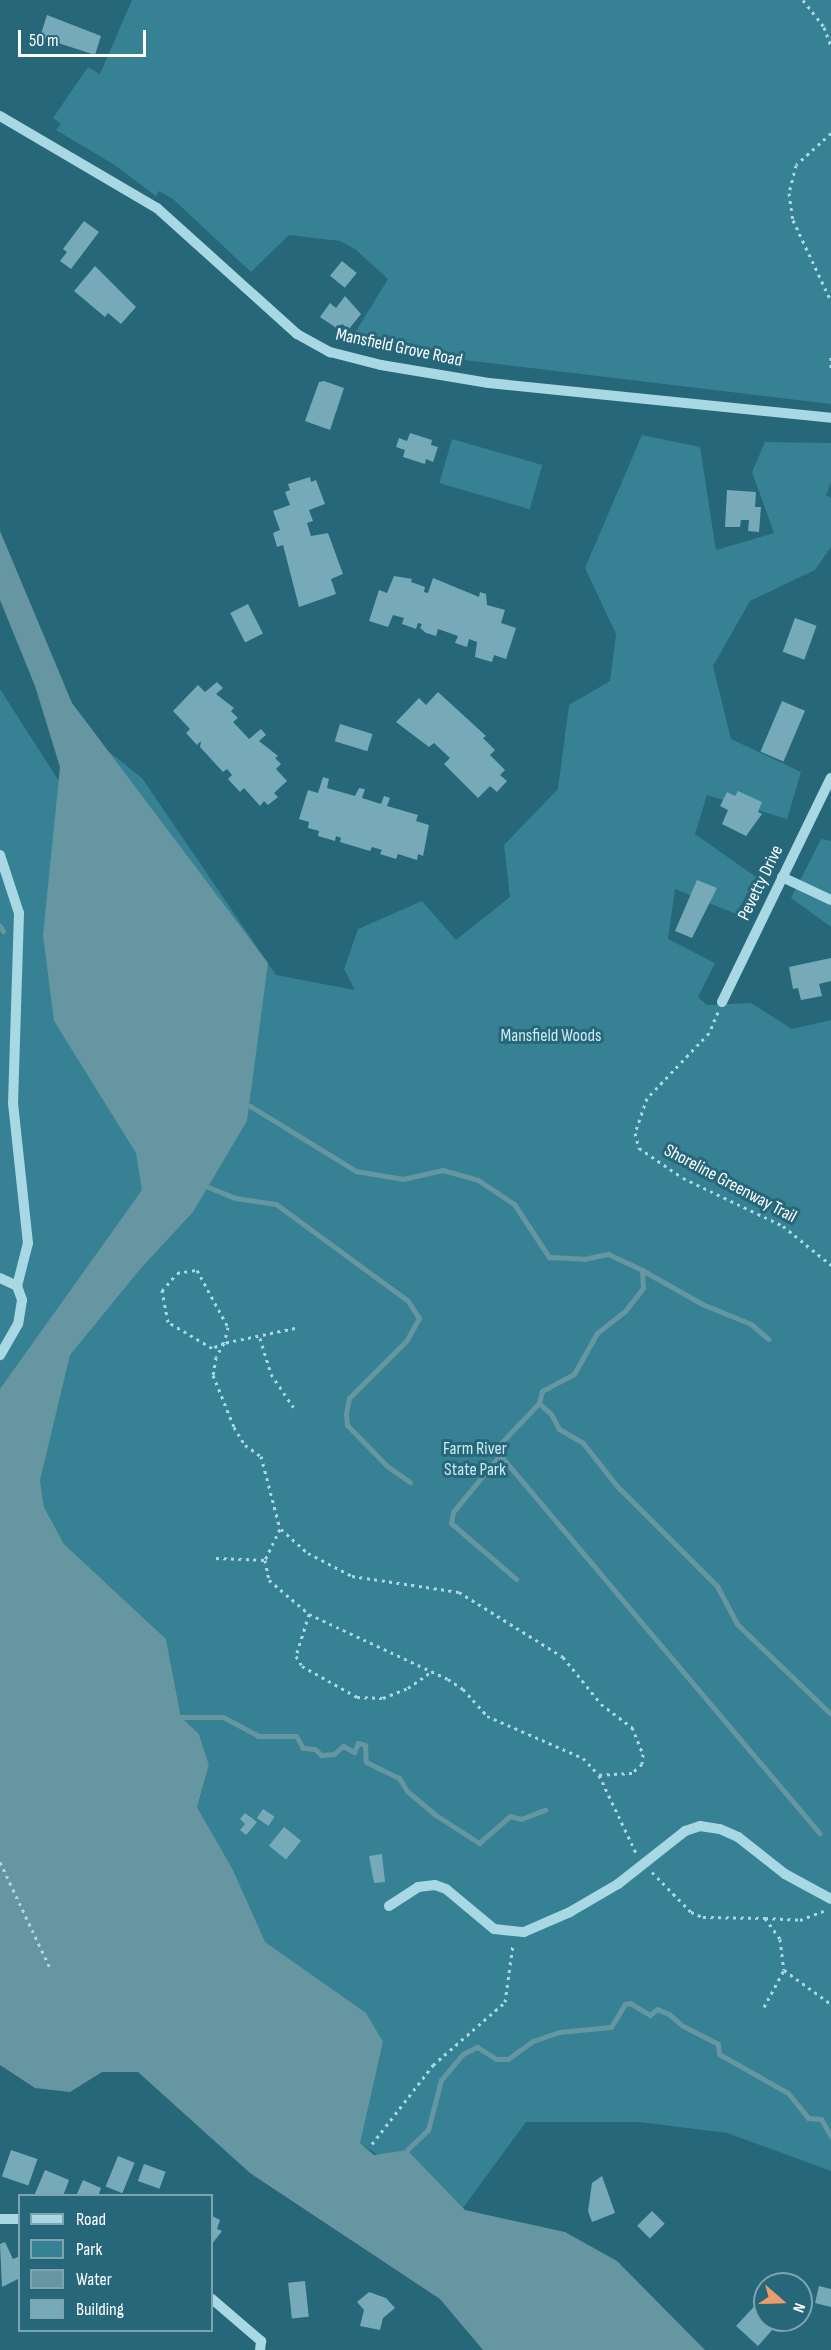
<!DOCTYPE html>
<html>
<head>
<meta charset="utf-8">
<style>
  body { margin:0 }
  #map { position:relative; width:831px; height:2350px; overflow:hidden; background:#266779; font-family:"Sofia Sans Condensed",sans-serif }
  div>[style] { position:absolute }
  .green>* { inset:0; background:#368194; transform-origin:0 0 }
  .water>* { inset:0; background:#6696a2 }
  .stream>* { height:5px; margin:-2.5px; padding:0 2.5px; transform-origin:2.5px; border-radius:2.5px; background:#6696a2 }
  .building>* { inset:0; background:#76aab8; transform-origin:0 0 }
  .path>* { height:3px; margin-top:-1.5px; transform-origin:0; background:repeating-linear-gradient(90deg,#a8d8e3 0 3px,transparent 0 7.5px) }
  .minor>* { height:10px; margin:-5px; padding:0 5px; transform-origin:5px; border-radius:5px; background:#a8d8e3 }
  span { translate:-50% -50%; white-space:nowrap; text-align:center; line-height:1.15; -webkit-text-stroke:6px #266779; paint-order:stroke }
  .street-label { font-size:18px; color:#fff }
  .park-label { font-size:18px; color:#cbebf3 }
  .legend { position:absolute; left:18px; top:2194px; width:195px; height:138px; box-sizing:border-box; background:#266779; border:2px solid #7da4af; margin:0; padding:8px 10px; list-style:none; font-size:18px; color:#fff }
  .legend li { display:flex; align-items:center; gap:12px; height:30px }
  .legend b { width:30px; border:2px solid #7da4af }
  .north { position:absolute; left:753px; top:2272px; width:60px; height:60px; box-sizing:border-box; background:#266779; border:2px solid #7da4af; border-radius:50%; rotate:110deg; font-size:16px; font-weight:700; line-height:24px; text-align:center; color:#fff }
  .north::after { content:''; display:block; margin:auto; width:21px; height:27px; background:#ec9b6d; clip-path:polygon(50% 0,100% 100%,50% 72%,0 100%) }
  .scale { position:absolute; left:18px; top:30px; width:128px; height:27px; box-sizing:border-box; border:3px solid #fff; border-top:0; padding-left:8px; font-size:18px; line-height:21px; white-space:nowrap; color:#fff; -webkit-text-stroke:4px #266779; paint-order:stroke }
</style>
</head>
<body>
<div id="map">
  <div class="green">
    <div style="clip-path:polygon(132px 0,831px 0,831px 404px,373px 349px,376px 341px,353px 336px,388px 279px,355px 249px,340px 241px,289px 235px,251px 272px,173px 199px,159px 191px,156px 196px,113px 164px,56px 130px,61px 124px,53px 118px,88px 67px,100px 74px)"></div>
    <div style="clip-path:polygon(642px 435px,700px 447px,716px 550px,774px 533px,752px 472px,765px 442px,831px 443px,831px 483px,826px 495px,831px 498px,831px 547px,815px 570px,750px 601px,713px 666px,731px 739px,801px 772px,787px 819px,707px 795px,695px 834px,756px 877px,736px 914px,675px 889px,668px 939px,715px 963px,698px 997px,707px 1005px,751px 1003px,792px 1029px,831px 1020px,831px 2171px,727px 2133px,639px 2122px,526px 2122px,463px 2208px,359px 2143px,383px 2042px,262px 1942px,232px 1868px,197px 1807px,209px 1765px,199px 1734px,181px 1717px,166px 1639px,64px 1544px,44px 1507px,40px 1480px,0 1427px,0 689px,59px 781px,108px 751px,142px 778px,276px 975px,355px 990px,344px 969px,358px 929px,422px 901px,456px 940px,510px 897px,504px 845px,558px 789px,569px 705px,610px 681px,616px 634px,585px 568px)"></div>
    <div style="left:452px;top:439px;width:94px;height:46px;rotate:16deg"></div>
    <div style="clip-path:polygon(821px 839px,831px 841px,831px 927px,791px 898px)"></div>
  </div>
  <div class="water">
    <div style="clip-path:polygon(0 531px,72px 703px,268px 963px,247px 1121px,193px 1212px,141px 1268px,70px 1355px,40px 1480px,44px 1507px,64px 1544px,166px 1639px,181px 1717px,199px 1734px,209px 1765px,197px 1807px,232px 1868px,265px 1942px,366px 2013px,383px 2042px,360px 2143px,374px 2155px,407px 2150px,465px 2210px,565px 2232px,617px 2261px,705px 2350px,483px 2350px,440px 2299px,250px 2173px,138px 2072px,102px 2072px,70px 2092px,35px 2088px,0 2065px,0 1389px,142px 1190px,136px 1153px,54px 1021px,43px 935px,60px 767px,35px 686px,0 600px)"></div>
  </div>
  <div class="stream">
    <div style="left:0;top:926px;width:6px;rotate:59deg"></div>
    <div style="left:250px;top:1106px;width:124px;rotate:31.5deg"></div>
    <div style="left:356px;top:1171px;width:48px;rotate:9.7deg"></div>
    <div style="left:403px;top:1179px;width:41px;rotate:-12.7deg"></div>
    <div style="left:443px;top:1170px;width:36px;rotate:16deg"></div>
    <div style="left:478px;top:1180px;width:43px;rotate:33.7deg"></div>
    <div style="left:514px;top:1204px;width:64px;rotate:56.6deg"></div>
    <div style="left:549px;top:1257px;width:35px;rotate:3deg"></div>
    <div style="left:584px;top:1259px;width:25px;rotate:-12deg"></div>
    <div style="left:608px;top:1254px;width:38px;rotate:25deg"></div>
    <div style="left:642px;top:1270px;width:18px;rotate:87deg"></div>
    <div style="left:643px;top:1288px;width:29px;rotate:128deg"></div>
    <div style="left:625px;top:1311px;width:36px;rotate:142deg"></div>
    <div style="left:597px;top:1333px;width:47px;rotate:119.3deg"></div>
    <div style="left:574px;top:1374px;width:36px;rotate:152deg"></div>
    <div style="left:542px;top:1391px;width:12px;rotate:104deg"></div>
    <div style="left:539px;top:1403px;width:16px;rotate:43deg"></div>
    <div style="left:551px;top:1414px;width:17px;rotate:62deg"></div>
    <div style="left:559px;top:1429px;width:28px;rotate:30deg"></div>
    <div style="left:583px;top:1443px;width:55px;rotate:51.7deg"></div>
    <div style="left:617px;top:1486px;width:141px;rotate:45deg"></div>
    <div style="left:717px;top:1586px;width:43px;rotate:62.2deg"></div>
    <div style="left:737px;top:1624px;width:130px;rotate:43.8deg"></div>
    <div style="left:208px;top:1187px;width:29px;rotate:22deg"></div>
    <div style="left:235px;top:1198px;width:41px;rotate:8.3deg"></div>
    <div style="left:276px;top:1204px;width:164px;rotate:36.3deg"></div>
    <div style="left:408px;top:1301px;width:20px;rotate:57deg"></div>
    <div style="left:419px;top:1318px;width:25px;rotate:119deg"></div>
    <div style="left:407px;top:1340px;width:82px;rotate:135deg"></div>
    <div style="left:349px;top:1398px;width:16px;rotate:101deg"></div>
    <div style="left:346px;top:1414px;width:11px;rotate:85deg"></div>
    <div style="left:347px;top:1425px;width:57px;rotate:45.7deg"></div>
    <div style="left:387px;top:1466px;width:28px;rotate:35deg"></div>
    <div style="left:642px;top:1270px;width:69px;rotate:29.5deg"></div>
    <div style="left:702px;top:1304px;width:53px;rotate:22.2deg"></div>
    <div style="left:751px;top:1324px;width:23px;rotate:41deg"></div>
    <div style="left:539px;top:1403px;width:55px;rotate:133.5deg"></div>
    <div style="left:501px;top:1443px;width:12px;rotate:95deg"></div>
    <div style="left:500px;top:1455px;width:495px;rotate:49.8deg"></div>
    <div style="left:500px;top:1455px;width:74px;rotate:129.5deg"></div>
    <div style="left:453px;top:1512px;width:11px;rotate:100deg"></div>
    <div style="left:451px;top:1523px;width:86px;rotate:40.7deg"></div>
    <div style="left:181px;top:1717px;width:42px"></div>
    <div style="left:223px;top:1717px;width:40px;rotate:28deg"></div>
    <div style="left:258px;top:1736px;width:38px"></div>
    <div style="left:296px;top:1736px;width:14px;rotate:60deg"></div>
    <div style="left:303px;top:1748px;width:12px;rotate:5deg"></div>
    <div style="left:315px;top:1749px;width:8px;rotate:45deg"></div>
    <div style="left:321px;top:1755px;width:13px;rotate:-4deg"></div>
    <div style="left:334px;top:1754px;width:12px;rotate:-42deg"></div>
    <div style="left:343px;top:1746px;width:13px;rotate:29deg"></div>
    <div style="left:354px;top:1752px;width:10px;rotate:-66deg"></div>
    <div style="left:358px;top:1743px;width:7px;rotate:16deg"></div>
    <div style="left:365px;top:1745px;width:17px;rotate:87deg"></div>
    <div style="left:366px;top:1762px;width:37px;rotate:26deg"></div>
    <div style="left:399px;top:1778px;width:15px;rotate:58deg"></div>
    <div style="left:407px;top:1791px;width:35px;rotate:40deg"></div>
    <div style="left:434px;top:1814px;width:54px;rotate:32.8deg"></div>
    <div style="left:479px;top:1843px;width:41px;rotate:-41.1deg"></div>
    <div style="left:510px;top:1816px;width:11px;rotate:15deg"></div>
    <div style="left:521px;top:1819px;width:26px;rotate:-21deg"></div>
    <div style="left:407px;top:2150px;width:29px;rotate:-44deg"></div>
    <div style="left:428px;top:2130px;width:52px;rotate:-75.4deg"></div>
    <div style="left:441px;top:2080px;width:34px;rotate:-50deg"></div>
    <div style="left:463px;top:2054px;width:16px;rotate:-27deg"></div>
    <div style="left:477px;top:2047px;width:22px;rotate:32deg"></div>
    <div style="left:496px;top:2059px;width:12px"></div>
    <div style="left:508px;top:2059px;width:31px;rotate:-36deg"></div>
    <div style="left:533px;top:2041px;width:28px;rotate:-19deg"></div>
    <div style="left:559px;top:2032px;width:52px;rotate:-5.5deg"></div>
    <div style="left:611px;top:2027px;width:27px;rotate:-59deg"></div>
    <div style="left:625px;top:2004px;width:5px;rotate:-11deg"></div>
    <div style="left:630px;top:2003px;width:23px;rotate:31deg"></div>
    <div style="left:650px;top:2015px;width:9px;rotate:-41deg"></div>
    <div style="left:657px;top:2009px;width:13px;rotate:23deg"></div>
    <div style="left:669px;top:2014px;width:18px;rotate:41deg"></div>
    <div style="left:683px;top:2026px;width:39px;rotate:27deg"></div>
    <div style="left:718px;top:2044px;width:10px;rotate:84deg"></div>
    <div style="left:719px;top:2054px;width:79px;rotate:29.5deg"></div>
    <div style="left:788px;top:2093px;width:32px;rotate:51deg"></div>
    <div style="left:808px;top:2118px;width:13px;rotate:4deg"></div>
    <div style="left:821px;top:2119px;width:20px;rotate:60deg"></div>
  </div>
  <div class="building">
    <div style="clip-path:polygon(47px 15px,101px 36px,95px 55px,40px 37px)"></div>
    <div style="clip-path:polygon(84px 221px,99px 232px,71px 269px,60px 261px,67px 252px,63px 249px)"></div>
    <div style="left:342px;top:261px;width:19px;height:19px;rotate:39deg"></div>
    <div style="clip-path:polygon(95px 266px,136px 307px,121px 324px,108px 313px,105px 317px,74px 291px)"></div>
    <div style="clip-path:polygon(345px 296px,361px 314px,349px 329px,342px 324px,338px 329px,320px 317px,330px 303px,336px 308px)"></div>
    <div style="clip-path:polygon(324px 381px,344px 388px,330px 430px,305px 421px,319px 382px)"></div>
    <div style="clip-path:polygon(410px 433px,432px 440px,431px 445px,438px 447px,433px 462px,426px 459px,425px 464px,403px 457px,405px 450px,396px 447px,399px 438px,407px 441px)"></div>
    <div style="clip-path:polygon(310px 477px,311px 482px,316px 480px,325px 504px,309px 510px,313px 521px,307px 523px,311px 536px,328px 533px,343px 574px,331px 579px,336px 594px,299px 607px,283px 545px,277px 547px,273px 533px,280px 530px,273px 511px,290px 505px,285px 492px,290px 490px,288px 484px)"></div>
    <div style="clip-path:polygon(727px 490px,756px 492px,755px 507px,761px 507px,759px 532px,748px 531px,749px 520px,741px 520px,740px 527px,725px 527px)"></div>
    <div style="clip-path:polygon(394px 576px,412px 579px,411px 582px,425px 587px,424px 592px,428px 593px,433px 578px,479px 597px,480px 592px,486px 594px,487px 605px,505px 610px,501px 623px,516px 628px,506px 659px,494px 655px,492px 662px,475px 657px,477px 642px,469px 639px,467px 647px,455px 643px,458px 636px,438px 629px,436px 636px,426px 633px,420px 628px,422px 624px,418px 623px,416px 629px,402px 624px,404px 618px,393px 615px,388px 627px,369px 621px,379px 590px,387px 593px)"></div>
    <div style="left:248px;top:604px;width:33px;height:20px;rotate:63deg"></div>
    <div style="left:795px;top:618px;width:23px;height:36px;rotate:20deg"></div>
    <div style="clip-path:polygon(217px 682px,223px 688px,216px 694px,234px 708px,231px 711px,238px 718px,233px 722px,249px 739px,261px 729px,266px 735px,259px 741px,278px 756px,275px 758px,281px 764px,276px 769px,287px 781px,274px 793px,278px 797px,268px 805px,264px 801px,260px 806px,244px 788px,240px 792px,228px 779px,232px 775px,227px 769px,223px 772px,200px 747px,201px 741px,197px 745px,186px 733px,190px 729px,173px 711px,198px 685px,205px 692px)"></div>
    <div style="clip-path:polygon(438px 692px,486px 736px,483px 738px,495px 750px,490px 755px,505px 770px,500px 775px,507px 781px,497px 792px,490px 786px,478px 798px,444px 764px,450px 758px,434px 743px,429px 747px,396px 722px,419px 698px,426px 705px)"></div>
    <div style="left:782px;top:701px;width:25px;height:55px;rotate:23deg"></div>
    <div style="left:340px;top:724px;width:34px;height:18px;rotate:17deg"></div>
    <div style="clip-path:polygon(323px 777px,329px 779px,327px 788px,355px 796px,359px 788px,365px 789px,362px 798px,381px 804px,384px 796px,390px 798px,387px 806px,418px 815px,416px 821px,429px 825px,423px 856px,418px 854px,417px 860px,398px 854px,396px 859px,380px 854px,382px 850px,372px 847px,370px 851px,340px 842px,341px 838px,336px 836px,335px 841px,318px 836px,319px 831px,308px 828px,309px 822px,299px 819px,308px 790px,318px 793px)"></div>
    <div style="clip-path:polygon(738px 791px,762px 802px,758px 812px,762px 814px,746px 836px,722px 824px,728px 810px,720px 806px,727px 792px,735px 796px)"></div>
    <div style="clip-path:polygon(697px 880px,717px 888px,692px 938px,675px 931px)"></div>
    <div style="clip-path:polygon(831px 958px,831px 981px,819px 984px,822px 996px,801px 1000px,798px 988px,793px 989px,789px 967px)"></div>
    <div style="left:263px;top:1809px;width:14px;height:11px;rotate:34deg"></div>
    <div style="clip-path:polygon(245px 1813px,257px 1822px,246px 1835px,240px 1830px,245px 1824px,240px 1819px)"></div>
    <div style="left:284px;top:1827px;width:22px;height:24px;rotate:39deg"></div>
    <div style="clip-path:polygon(382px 1854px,385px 1882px,374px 1883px,369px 1856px)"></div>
    <div style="left:11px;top:2150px;width:28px;height:28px;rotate:19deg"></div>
    <div style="left:118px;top:2156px;width:18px;height:33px;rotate:22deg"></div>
    <div style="left:144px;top:2164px;width:23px;height:18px;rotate:20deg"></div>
    <div style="clip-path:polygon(45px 2170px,69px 2180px,63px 2196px,34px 2196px)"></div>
    <div style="clip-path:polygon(602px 2176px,615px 2213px,592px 2222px,588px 2211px,592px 2183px)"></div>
    <div style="clip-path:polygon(83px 2180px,101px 2188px,98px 2196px,76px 2196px)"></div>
    <div style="left:652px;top:2211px;width:18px;height:21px;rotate:45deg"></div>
    <div style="clip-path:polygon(212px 2216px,220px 2220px,217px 2229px,222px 2231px,212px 2244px)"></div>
    <div style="clip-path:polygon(5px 2242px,13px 2259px,20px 2256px,20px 2278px,2px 2287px,0 2244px)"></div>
    <div style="left:305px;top:2281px;width:36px;height:17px;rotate:84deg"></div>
    <div style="clip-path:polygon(819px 2286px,831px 2289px,831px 2307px,815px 2303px)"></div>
    <div style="clip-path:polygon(369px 2292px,386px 2298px,395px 2308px,383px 2318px,380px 2330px,360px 2326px,364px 2310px,357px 2302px)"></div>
    <div style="clip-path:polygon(762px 2298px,765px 2320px,781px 2320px,758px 2346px,736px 2326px)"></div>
  </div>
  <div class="path">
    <div style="left:803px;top:0;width:34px;rotate:52deg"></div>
    <div style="left:824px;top:27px;width:20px;rotate:70deg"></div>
    <div style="left:831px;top:133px;width:47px;rotate:137.6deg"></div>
    <div style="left:796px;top:165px;width:29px;rotate:104deg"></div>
    <div style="left:789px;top:193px;width:27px;rotate:82deg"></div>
    <div style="left:793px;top:220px;width:89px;rotate:64.9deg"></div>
    <div style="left:831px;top:357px;width:14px;rotate:90deg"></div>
    <div style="left:718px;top:1012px;width:23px;rotate:113deg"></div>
    <div style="left:709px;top:1033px;width:90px;rotate:133.6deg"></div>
    <div style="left:647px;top:1098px;width:37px;rotate:109deg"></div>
    <div style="left:635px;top:1133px;width:16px;rotate:75deg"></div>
    <div style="left:639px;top:1148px;width:53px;rotate:34.3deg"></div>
    <div style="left:683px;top:1178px;width:111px;rotate:25.6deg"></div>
    <div style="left:783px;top:1226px;width:62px;rotate:39.1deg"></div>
    <div style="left:295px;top:1328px;width:73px;rotate:168.1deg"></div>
    <div style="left:224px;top:1343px;width:13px;rotate:157deg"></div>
    <div style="left:212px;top:1348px;width:51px;rotate:-149.4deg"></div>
    <div style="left:168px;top:1322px;width:32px;rotate:-101deg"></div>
    <div style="left:162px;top:1291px;width:23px;rotate:-50deg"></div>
    <div style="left:177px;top:1273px;width:20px;rotate:-9deg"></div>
    <div style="left:197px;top:1270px;width:65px;rotate:61.5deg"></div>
    <div style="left:228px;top:1327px;width:16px;rotate:104deg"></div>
    <div style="left:224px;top:1343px;width:16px;rotate:120deg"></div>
    <div style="left:216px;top:1357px;width:18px;rotate:99deg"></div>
    <div style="left:213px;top:1375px;width:56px;rotate:68deg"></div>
    <div style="left:234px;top:1427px;width:21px;rotate:59deg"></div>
    <div style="left:245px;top:1445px;width:19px;rotate:35deg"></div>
    <div style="left:261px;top:1456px;width:75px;rotate:75.4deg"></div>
    <div style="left:280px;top:1529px;width:34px;rotate:116deg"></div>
    <div style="left:265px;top:1560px;width:20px;rotate:79deg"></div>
    <div style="left:269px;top:1580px;width:52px;rotate:40.4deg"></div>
    <div style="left:309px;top:1614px;width:153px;rotate:25.1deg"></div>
    <div style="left:448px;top:1679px;width:18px;rotate:34deg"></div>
    <div style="left:463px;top:1689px;width:36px;rotate:48deg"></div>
    <div style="left:487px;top:1716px;width:105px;rotate:23.6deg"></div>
    <div style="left:583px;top:1758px;width:23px;rotate:47deg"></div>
    <div style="left:599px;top:1775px;width:86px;rotate:64.6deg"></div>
    <div style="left:260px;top:1338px;width:38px;rotate:73deg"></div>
    <div style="left:271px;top:1374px;width:40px;rotate:56deg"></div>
    <div style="left:281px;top:1529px;width:36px;rotate:42deg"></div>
    <div style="left:308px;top:1553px;width:50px;rotate:27.6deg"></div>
    <div style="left:352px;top:1576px;width:108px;rotate:8.5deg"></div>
    <div style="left:459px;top:1592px;width:123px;rotate:32deg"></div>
    <div style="left:563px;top:1657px;width:60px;rotate:51deg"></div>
    <div style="left:601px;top:1704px;width:39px;rotate:37deg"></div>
    <div style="left:632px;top:1727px;width:29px;rotate:68deg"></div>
    <div style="left:643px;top:1754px;width:10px;rotate:96deg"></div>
    <div style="left:642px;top:1764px;width:13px;rotate:138deg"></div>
    <div style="left:632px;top:1773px;width:33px;rotate:177deg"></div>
    <div style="left:216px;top:1558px;width:49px;rotate:2.3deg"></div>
    <div style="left:309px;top:1614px;width:44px;rotate:107.2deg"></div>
    <div style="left:296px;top:1656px;width:12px;rotate:59deg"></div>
    <div style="left:302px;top:1666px;width:63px;rotate:29.4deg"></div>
    <div style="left:357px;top:1697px;width:26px;rotate:2deg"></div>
    <div style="left:383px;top:1698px;width:27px;rotate:-22deg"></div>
    <div style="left:408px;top:1688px;width:29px;rotate:-35deg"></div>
    <div style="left:0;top:1862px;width:117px;rotate:64.7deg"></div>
    <div style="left:652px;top:1872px;width:56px;rotate:45.7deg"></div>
    <div style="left:691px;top:1912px;width:13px;rotate:23deg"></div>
    <div style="left:703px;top:1917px;width:62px;rotate:0.9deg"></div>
    <div style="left:765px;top:1918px;width:26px;rotate:54deg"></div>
    <div style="left:780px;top:1939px;width:31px;rotate:83deg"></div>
    <div style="left:784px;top:1970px;width:58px;rotate:35.9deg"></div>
    <div style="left:765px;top:1918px;width:35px;rotate:3deg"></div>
    <div style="left:800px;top:1920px;width:26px;rotate:-21deg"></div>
    <div style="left:764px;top:2007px;width:42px;rotate:-61.6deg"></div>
    <div style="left:372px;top:2144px;width:100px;rotate:-52.3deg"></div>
    <div style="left:433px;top:2065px;width:96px;rotate:-41.2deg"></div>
    <div style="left:505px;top:2002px;width:59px;rotate:-82.1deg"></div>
  </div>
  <div class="minor">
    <div style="left:0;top:116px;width:182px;rotate:30.4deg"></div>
    <div style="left:157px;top:208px;width:188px;rotate:42deg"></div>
    <div style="left:297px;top:334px;width:38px;rotate:29deg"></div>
    <div style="left:330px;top:352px;width:53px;rotate:14.3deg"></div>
    <div style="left:381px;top:365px;width:109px;rotate:9.5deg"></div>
    <div style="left:489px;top:383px;width:344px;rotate:5.8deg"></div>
    <div style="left:0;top:855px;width:61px;rotate:71.9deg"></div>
    <div style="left:19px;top:913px;width:190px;rotate:91.8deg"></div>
    <div style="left:13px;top:1103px;width:141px;rotate:83.9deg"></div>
    <div style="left:28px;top:1243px;width:44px;rotate:104.3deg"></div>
    <div style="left:782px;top:877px;width:54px;rotate:25.1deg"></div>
    <div style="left:722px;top:1002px;width:249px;rotate:-64.1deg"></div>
    <div style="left:0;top:1278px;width:19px;rotate:25deg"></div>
    <div style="left:17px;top:1286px;width:15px;rotate:70deg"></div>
    <div style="left:22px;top:1300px;width:24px;rotate:99deg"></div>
    <div style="left:18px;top:1324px;width:36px;rotate:120deg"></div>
    <div style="left:389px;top:1906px;width:35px;rotate:-33deg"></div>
    <div style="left:418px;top:1887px;width:17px;rotate:-7deg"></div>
    <div style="left:435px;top:1885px;width:12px;rotate:20deg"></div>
    <div style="left:446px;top:1889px;width:62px;rotate:39.8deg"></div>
    <div style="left:494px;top:1929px;width:30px;rotate:6deg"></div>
    <div style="left:524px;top:1932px;width:50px;rotate:-23.5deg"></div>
    <div style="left:570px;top:1912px;width:56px;rotate:-30.3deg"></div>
    <div style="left:618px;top:1884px;width:85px;rotate:-38.3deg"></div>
    <div style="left:685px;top:1831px;width:16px;rotate:-18deg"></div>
    <div style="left:700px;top:1826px;width:20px;rotate:9deg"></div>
    <div style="left:720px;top:1829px;width:20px;rotate:24deg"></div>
    <div style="left:738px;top:1837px;width:60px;rotate:38.2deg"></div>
    <div style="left:785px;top:1874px;width:52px;rotate:28.5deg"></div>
    <div style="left:0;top:2219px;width:20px"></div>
    <div style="left:212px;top:2299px;width:65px;rotate:40.6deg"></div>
    <div style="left:261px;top:2341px;width:9px;rotate:96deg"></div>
  </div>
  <div class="street-label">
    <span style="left:399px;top:348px;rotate:12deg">Mansfield Grove Road</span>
    <span style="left:761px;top:883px;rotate:-64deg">Pevetty Drive</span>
    <span style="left:730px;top:1184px;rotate:28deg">Shoreline Greenway Trail</span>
  </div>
  <div class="park-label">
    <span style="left:551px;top:1036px">Mansfield Woods</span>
    <span style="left:475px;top:1460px">Farm River<br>State Park</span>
  </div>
  <ul class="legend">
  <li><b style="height:8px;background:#a8d8e3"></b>Road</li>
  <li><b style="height:16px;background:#368194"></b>Park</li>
  <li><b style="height:16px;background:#6696a2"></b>Water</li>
  <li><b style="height:16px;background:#76aab8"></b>Building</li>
  </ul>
  <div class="north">N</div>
  <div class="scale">50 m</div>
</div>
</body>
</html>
